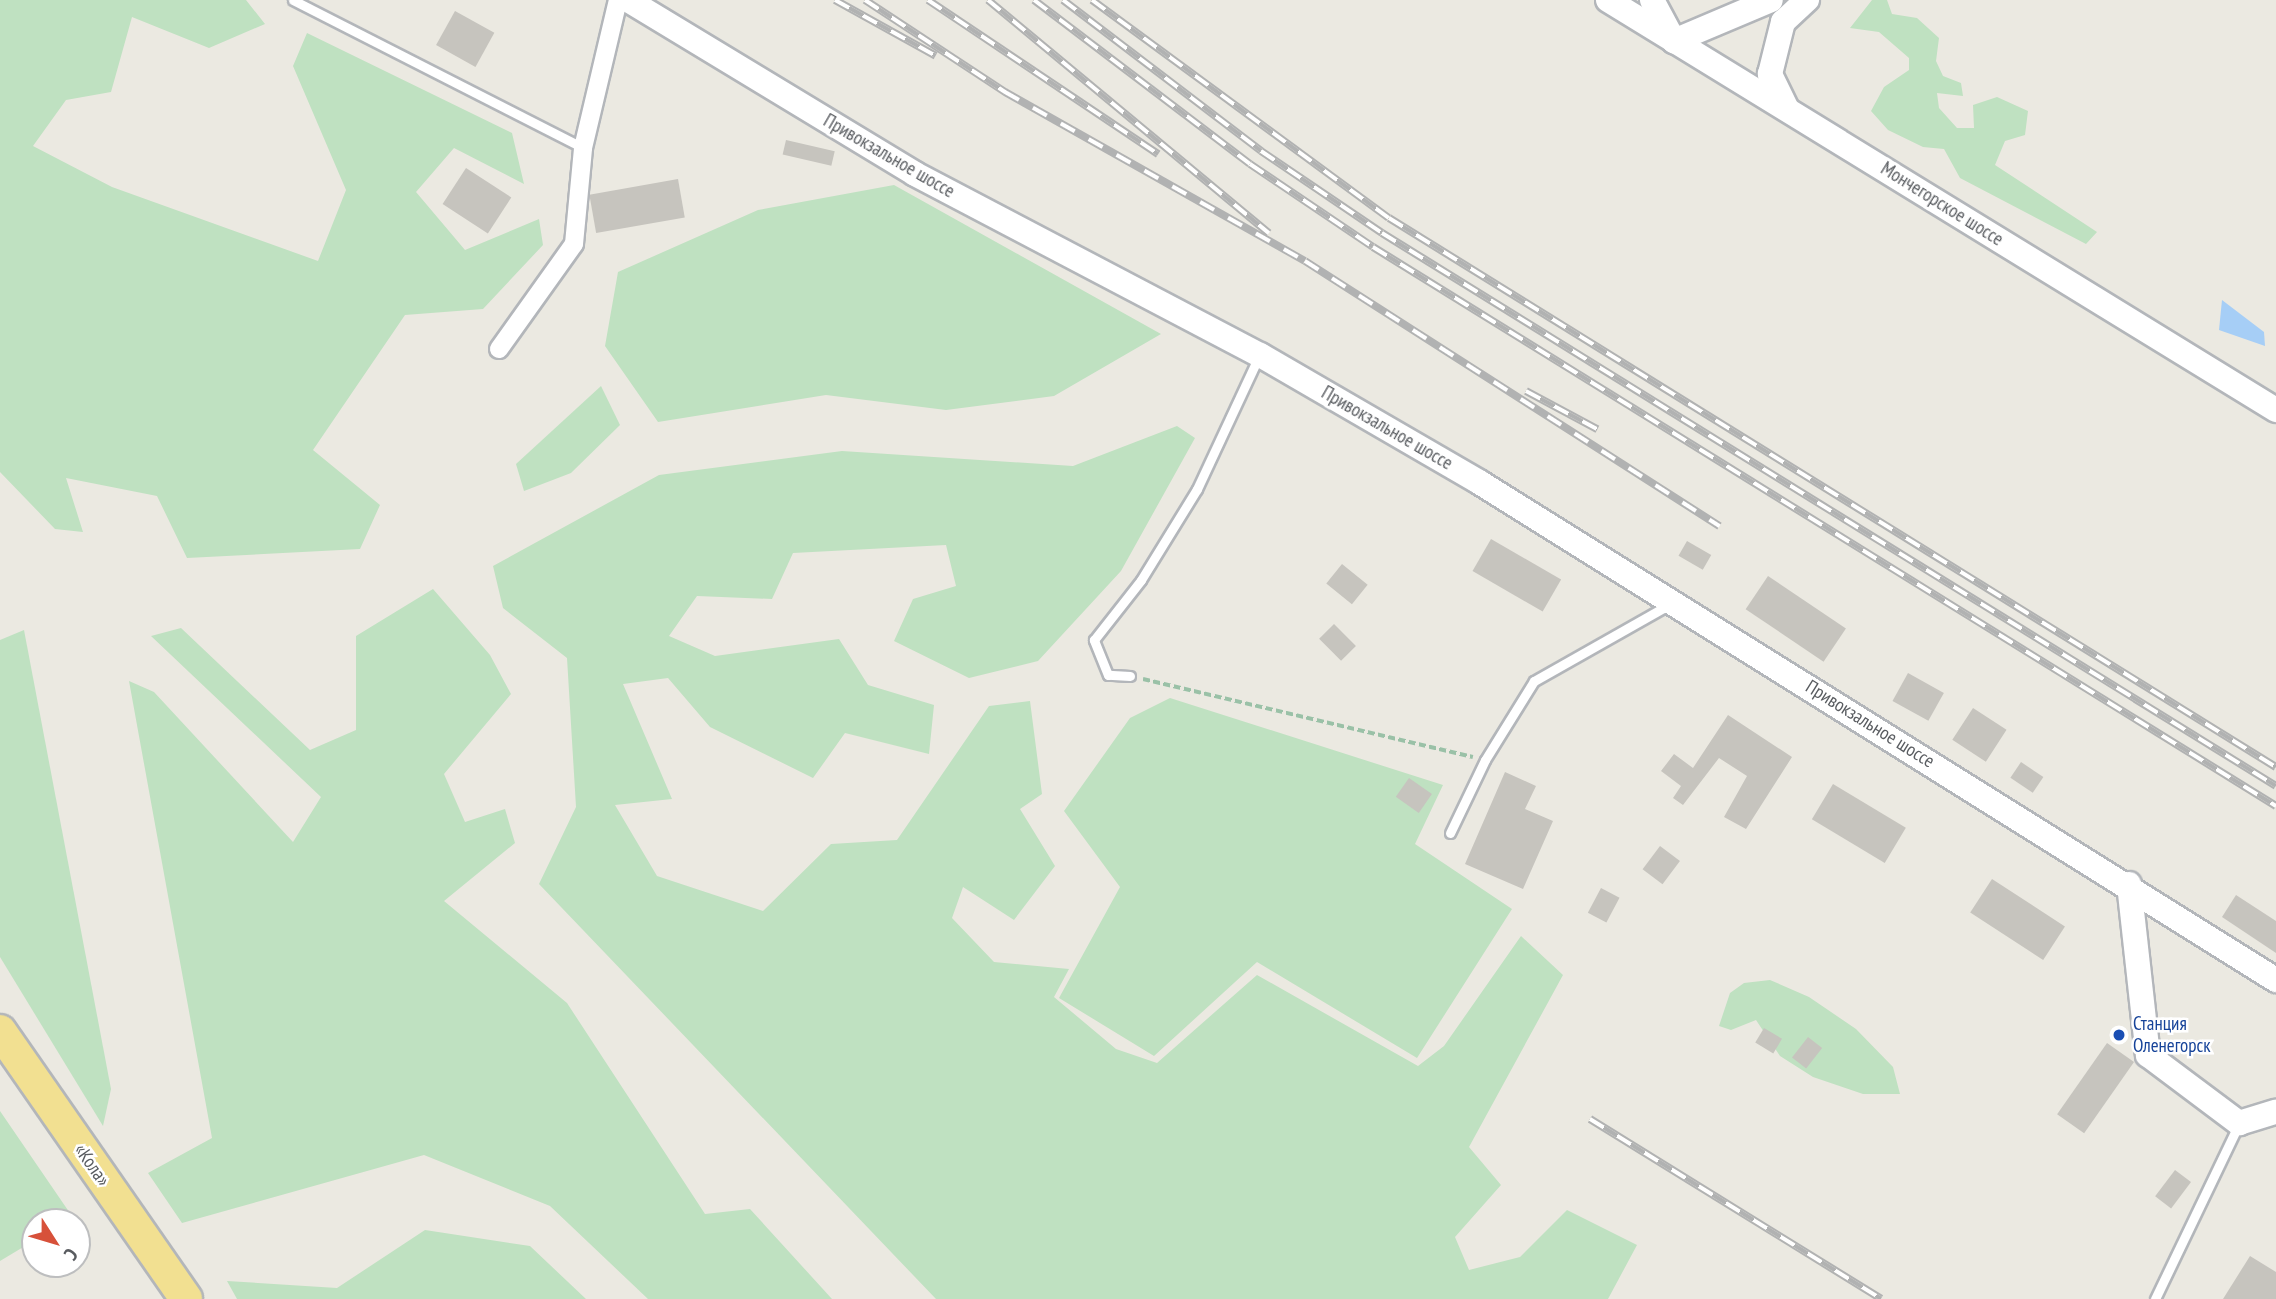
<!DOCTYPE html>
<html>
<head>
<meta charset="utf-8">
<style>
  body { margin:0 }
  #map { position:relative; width:2276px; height:1299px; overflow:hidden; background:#ebe9e1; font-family:"PT Sans Narrow",sans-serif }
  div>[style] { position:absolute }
  .green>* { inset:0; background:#bfe1c1 }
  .water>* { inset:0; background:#a6cef6 }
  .building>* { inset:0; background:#c6c4be; transform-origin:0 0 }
  .path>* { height:3.5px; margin-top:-1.75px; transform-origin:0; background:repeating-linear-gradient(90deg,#9ac1a7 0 7px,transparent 0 10.5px) }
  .roads { filter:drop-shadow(2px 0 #b3b6ba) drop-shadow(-2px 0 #b3b6ba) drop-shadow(0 2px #b3b6ba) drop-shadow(0 -2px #b3b6ba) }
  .lane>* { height:9px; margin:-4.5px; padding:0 4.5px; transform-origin:4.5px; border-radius:4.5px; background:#fff }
  .street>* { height:18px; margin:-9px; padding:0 9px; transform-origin:9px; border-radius:9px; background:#fff }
  .secondary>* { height:24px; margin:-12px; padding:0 12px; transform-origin:12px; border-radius:12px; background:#fff }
  .highway>* { height:32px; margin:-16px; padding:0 16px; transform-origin:16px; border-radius:16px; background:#f2e091 }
  .rail>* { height:8px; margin-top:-4px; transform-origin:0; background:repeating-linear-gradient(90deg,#fff 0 16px,#b1b2b2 0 32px); box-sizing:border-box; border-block:2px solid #b1b2b2 }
  .dots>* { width:19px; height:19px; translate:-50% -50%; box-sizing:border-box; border:4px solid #fff; border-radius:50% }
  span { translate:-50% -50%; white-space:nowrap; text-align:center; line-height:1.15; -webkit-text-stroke:5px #fff; paint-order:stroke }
  .street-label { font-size:19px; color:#595c60 }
  .transit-label { font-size:19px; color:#164399 }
  .left { translate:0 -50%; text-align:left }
  .north { position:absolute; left:21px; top:1208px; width:70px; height:70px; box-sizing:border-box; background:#fff; border:2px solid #bdbebf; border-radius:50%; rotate:127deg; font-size:19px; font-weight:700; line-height:28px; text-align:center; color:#595c60 }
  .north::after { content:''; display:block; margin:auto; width:24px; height:32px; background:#d7513a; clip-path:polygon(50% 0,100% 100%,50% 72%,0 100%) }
</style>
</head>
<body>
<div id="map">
  <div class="green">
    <div style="clip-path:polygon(0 0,246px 0,265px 24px,209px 48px,132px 17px,111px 92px,66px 100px,33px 146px,112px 187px,318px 261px,346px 190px,293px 66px,307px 33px,512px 133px,524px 184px,454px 148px,416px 192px,465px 250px,539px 219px,543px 245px,483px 309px,405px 315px,313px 450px,380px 505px,360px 549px,187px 558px,157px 496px,66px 478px,83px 532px,55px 529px,0 472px)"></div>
    <div style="clip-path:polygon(1872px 0,1887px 0,1892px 14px,1917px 18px,1939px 38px,1936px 61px,1943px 76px,1961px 83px,1963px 96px,1937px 93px,1939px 108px,1957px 128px,1974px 128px,1973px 105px,1997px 97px,2028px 111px,2025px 135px,2005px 141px,1995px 165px,2097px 232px,2086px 244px,1960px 178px,1944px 149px,1923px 147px,1888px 130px,1871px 111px,1884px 87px,1909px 70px,1909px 58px,1879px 32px,1850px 28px)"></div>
    <div style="clip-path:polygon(894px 185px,1161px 334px,1054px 396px,946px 410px,826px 395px,658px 422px,605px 346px,618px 272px,758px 210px)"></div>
    <div style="clip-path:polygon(601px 386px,620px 425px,571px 473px,524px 491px,516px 464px)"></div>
    <div style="clip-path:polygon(1177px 426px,1195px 438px,1121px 571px,1038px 661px,969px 678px,894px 641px,913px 599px,956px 586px,946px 545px,793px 553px,772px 599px,697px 596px,669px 636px,715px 656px,839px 639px,868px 685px,934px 705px,929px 754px,845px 733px,813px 778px,710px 727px,668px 678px,623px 684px,672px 799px,615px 805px,657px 876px,763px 911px,831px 844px,897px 840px,989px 706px,1030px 701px,1042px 794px,1020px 809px,1055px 866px,1014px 920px,963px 887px,952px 918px,994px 962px,1069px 969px,1054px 997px,1116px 1049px,1157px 1063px,1257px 975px,1418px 1066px,1444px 1046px,1521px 936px,1563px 975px,1469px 1147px,1501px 1185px,1455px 1237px,1469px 1270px,1520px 1257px,1567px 1210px,1637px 1245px,1608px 1299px,936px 1299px,539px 884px,576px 807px,567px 658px,503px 608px,493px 566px,659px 475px,842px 451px,1073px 466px)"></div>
    <div style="clip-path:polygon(433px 589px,490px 655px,511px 694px,444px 774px,465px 822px,505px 809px,515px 843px,444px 901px,567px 1003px,705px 1214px,750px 1209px,832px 1299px,648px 1299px,550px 1206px,424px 1155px,182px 1223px,148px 1173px,212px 1138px,129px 681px,154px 692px,293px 842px,321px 797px,151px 636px,181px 628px,310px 750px,356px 730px,356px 636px)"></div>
    <div style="clip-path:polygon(24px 630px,111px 1089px,103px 1126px,0 957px,0 640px)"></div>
    <div style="clip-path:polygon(1170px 698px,1443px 785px,1415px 844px,1512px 909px,1417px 1058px,1257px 962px,1154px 1056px,1059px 998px,1120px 887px,1064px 811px,1130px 718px)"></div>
    <div style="clip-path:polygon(1770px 980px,1809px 997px,1856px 1029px,1893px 1067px,1900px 1094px,1863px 1094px,1813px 1077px,1780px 1056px,1756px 1020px,1731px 1030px,1719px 1026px,1730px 993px,1744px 983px)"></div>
    <div style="clip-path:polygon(0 1111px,76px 1222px,35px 1222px,35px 1240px,0 1261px)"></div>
    <div style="clip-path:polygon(425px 1230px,530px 1246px,586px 1299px,237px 1299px,227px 1281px,337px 1288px)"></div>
  </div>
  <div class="water">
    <div style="clip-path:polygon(2222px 300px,2264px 332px,2265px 346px,2219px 330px)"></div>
  </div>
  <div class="building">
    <div style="left:455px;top:11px;width:45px;height:39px;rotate:29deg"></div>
    <div style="left:786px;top:140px;width:50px;height:15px;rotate:13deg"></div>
    <div style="left:466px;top:168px;width:54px;height:43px;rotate:33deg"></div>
    <div style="left:678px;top:179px;width:39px;height:90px;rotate:80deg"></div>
    <div style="left:1491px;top:539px;width:81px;height:37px;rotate:30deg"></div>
    <div style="left:1687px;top:541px;width:28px;height:17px;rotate:30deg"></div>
    <div style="left:1342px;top:564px;width:33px;height:25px;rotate:39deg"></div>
    <div style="left:1768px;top:576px;width:94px;height:40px;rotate:34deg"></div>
    <div style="left:1334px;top:624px;width:31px;height:21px;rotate:45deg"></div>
    <div style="left:1908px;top:673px;width:41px;height:32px;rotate:29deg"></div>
    <div style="left:1973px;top:708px;width:40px;height:38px;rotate:33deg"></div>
    <div style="clip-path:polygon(1728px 715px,1792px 757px,1746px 829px,1724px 817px,1747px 776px,1719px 758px,1683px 805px,1673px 798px,1681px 786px,1661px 771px,1674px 754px,1693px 768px)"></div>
    <div style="left:2021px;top:762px;width:27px;height:19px;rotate:34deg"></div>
    <div style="clip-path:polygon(1505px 772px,1536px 786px,1525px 809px,1553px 821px,1523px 889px,1465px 864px)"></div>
    <div style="left:1409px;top:778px;width:28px;height:23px;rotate:35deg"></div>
    <div style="left:1833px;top:784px;width:85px;height:41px;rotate:31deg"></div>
    <div style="left:1660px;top:846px;width:25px;height:29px;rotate:37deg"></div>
    <div style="left:1992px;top:879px;width:87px;height:40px;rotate:33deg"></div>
    <div style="left:1601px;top:888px;width:21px;height:28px;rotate:28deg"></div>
    <div style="clip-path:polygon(2236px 895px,2276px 921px,2276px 953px,2222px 917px)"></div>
    <div style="left:1764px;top:1028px;width:21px;height:17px;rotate:31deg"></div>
    <div style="left:1808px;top:1037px;width:18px;height:26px;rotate:38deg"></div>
    <div style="left:2107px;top:1043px;width:33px;height:87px;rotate:35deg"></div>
    <div style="left:2175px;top:1170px;width:20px;height:33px;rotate:37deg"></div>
    <div style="clip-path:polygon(2250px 1256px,2276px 1272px,2276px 1299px,2223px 1299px)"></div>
  </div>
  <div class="path">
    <div style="left:1143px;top:679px;width:339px;rotate:13.3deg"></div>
  </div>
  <div class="roads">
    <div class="lane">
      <div style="left:293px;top:0;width:326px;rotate:27deg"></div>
      <div style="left:1130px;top:676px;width:22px;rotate:-177deg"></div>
      <div style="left:1108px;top:675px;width:38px;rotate:-112deg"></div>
      <div style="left:1094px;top:640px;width:76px;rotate:-51.9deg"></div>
      <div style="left:1141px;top:580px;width:107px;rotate:-58.4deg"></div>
      <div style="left:1197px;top:489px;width:147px;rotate:-65deg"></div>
      <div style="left:1450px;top:833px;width:81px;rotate:-64.4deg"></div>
      <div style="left:1485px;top:760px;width:93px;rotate:-58.2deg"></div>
      <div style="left:1534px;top:681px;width:156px;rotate:-29.5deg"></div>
      <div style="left:2155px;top:1299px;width:194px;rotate:-64.4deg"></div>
    </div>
    <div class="street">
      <div style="left:499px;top:349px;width:129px;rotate:-54.5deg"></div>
      <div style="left:574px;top:244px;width:96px;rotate:-84.6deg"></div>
      <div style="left:583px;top:148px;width:152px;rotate:-76.7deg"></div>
    </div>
    <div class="secondary">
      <div style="left:628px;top:0;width:336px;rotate:31.2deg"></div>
      <div style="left:915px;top:174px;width:390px;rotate:27.7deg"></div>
      <div style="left:1260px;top:355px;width:253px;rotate:30.1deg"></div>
      <div style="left:1479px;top:482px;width:940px;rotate:32deg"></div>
      <div style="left:1608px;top:0;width:784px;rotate:31.54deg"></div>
      <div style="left:1652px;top:0;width:47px;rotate:61.8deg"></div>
      <div style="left:1674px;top:41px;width:105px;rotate:-22.9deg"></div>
      <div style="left:1786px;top:107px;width:37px;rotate:-116deg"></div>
      <div style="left:1770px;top:74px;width:54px;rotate:-76deg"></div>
      <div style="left:1783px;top:22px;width:33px;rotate:-43deg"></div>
      <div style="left:2129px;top:884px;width:172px;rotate:83.7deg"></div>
      <div style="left:2148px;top:1055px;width:114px;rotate:36.8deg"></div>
      <div style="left:2239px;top:1123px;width:39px;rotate:-17deg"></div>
    </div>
    <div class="highway">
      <div style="left:0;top:1031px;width:326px;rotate:55.2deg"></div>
    </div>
  </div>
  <div class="rail">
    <div style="left:835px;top:0;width:115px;rotate:29deg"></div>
    <div style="left:865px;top:0;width:168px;rotate:33.3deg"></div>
    <div style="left:1005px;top:92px;width:344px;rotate:29.4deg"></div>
    <div style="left:1305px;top:261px;width:492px;rotate:32.6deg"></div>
    <div style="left:928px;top:0;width:277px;rotate:33.8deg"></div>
    <div style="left:988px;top:0;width:365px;rotate:39.7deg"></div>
    <div style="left:1034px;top:0;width:271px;rotate:37.2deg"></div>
    <div style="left:1250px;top:164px;width:148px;rotate:34deg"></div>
    <div style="left:1373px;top:247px;width:1062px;rotate:31.76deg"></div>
    <div style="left:1063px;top:0;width:249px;rotate:37.3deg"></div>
    <div style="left:1261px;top:151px;width:146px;rotate:34.1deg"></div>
    <div style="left:1382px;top:233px;width:1051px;rotate:31.74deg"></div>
    <div style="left:1092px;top:0;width:368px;rotate:36.3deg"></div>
    <div style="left:1389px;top:218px;width:1043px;rotate:31.76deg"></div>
    <div style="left:1526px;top:391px;width:81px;rotate:28.2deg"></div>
    <div style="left:1590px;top:1119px;width:342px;rotate:31.7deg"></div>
  </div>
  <div class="dots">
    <div style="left:2119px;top:1035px;background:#1a4fb4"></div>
  </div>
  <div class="street-label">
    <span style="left:889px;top:156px;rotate:30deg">Привокзальное шоссе</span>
    <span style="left:1942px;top:204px;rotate:32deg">Мончегорское шоссе</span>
    <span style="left:1387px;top:428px;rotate:30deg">Привокзальное шоссе</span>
    <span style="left:1870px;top:724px;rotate:32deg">Привокзальное шоссе</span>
    <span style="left:92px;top:1165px;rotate:55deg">«Кола»</span>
  </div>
  <div class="transit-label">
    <span class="left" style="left:2133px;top:1035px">Станция<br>Оленегорск</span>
  </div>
  <div class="north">С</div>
</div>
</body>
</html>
